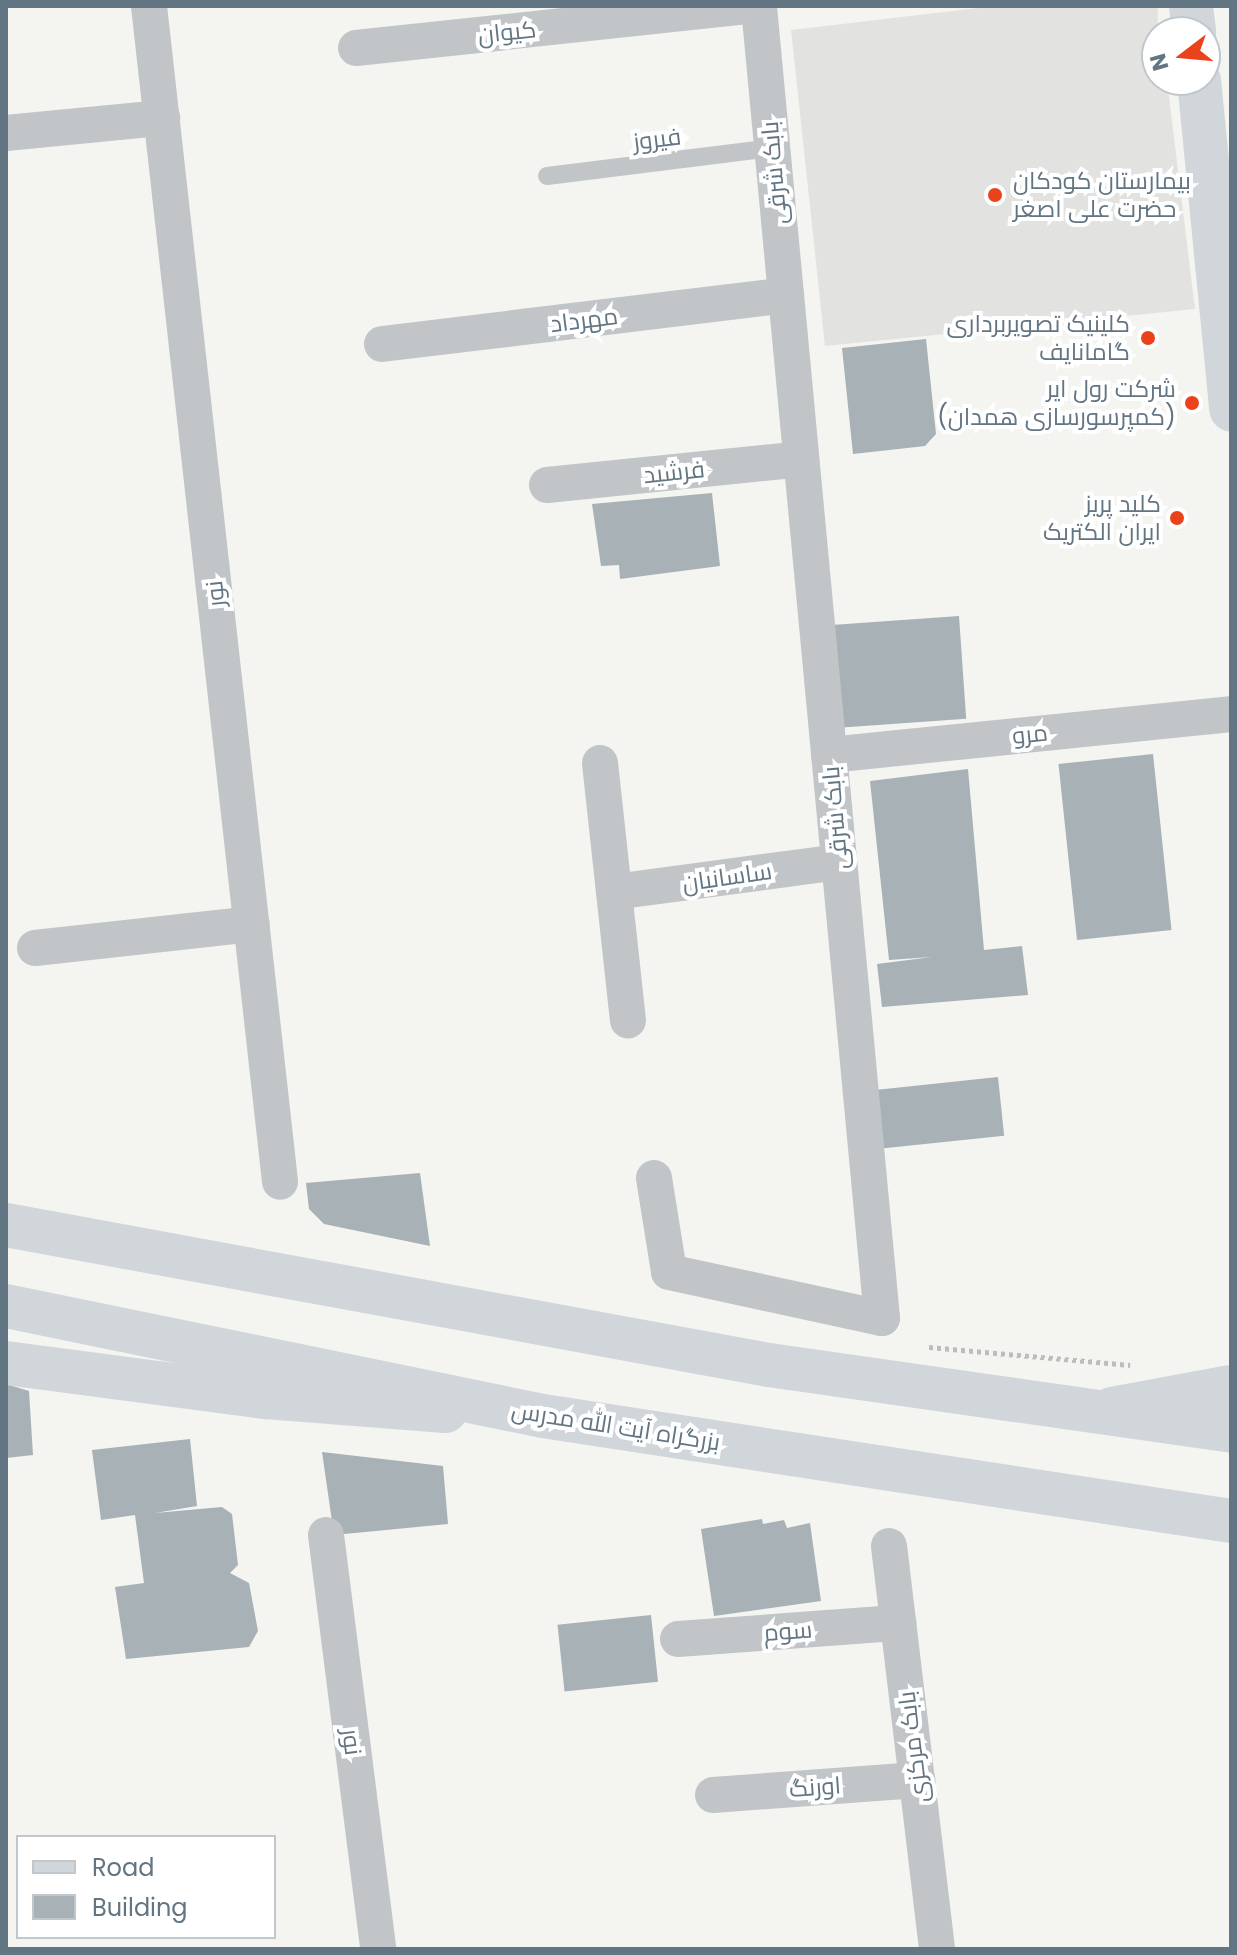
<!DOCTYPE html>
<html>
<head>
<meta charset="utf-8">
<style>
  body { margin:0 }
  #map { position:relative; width:1237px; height:1955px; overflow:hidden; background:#f4f4f0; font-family:Poppins,Cairo,sans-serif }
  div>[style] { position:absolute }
  .built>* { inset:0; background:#e2e3e1 }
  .building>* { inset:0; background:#a8b1b6; transform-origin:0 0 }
  .path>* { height:5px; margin-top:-2.5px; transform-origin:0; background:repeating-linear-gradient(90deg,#bbbdbf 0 4px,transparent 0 8px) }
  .service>* { height:18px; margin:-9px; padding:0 9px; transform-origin:9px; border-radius:9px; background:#c1c5c8 }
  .minor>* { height:36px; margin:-18px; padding:0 18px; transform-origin:18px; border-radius:18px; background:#c1c5c8 }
  .secondary>* { height:44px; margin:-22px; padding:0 22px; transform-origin:22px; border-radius:22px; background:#d1d6da }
  .trunk>* { height:44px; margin:-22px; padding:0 22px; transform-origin:22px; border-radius:22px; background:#d1d6da }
  .dots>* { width:22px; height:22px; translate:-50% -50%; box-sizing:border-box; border:4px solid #fff; border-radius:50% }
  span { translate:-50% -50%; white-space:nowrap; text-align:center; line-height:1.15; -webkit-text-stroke:8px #fff; paint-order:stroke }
  .street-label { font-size:24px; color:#627582 }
  .poi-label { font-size:24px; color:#627582 }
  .left { translate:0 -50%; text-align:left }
  .right { translate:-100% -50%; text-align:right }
  .frame { position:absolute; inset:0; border:8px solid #627582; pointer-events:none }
  .legend { position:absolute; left:16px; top:1835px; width:260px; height:104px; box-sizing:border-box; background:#fff; border:2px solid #c0c8cd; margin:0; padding:10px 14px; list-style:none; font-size:24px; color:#627582 }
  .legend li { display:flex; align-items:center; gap:16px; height:40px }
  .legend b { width:40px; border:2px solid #c0c8cd }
  .north { position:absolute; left:1141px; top:16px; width:80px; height:80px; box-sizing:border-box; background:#fff; border:2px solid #c0c8cd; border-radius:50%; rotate:254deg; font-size:22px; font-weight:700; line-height:32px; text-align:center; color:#627582 }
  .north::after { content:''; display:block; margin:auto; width:28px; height:36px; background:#ea421a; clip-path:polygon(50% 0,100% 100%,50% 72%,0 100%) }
</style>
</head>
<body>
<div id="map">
  <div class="built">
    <div style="clip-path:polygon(995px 6px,1158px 6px,1157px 80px,1167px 80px,1195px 309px,825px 346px,791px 30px)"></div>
  </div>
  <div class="building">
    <div style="clip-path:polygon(926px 339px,936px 434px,925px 446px,853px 454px,842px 348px)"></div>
    <div style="clip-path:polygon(712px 493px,720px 566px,620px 579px,619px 565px,601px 566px,592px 504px)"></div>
    <div style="left:959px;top:616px;width:103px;height:131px;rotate:86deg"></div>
    <div style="left:1153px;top:754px;width:177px;height:95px;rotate:84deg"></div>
    <div style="clip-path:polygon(968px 769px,984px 950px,1022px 946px,1028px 995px,882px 1007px,877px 964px,932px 957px,889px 960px,870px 781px)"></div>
    <div style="left:998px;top:1077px;width:59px;height:121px;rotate:84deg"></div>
    <div style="clip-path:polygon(420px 1173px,430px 1246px,324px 1224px,309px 1209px,306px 1183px)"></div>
    <div style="clip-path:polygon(6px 1384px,29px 1391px,33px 1455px,6px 1458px)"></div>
    <div style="clip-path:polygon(190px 1439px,197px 1506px,155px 1513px,222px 1507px,232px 1514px,238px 1565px,230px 1573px,249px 1583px,258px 1631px,249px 1647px,126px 1659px,115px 1587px,144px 1583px,135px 1515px,101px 1520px,92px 1450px)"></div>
    <div style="clip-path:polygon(322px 1452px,443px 1466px,448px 1524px,334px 1535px)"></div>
    <div style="clip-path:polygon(762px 1519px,763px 1524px,784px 1520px,787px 1528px,810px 1523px,821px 1601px,714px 1616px,701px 1529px)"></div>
    <div style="left:651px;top:1615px;width:67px;height:94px;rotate:84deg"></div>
  </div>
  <div class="path">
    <div style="left:929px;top:1347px;width:202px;rotate:5.1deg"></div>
  </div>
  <div class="service">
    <div style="left:547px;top:176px;width:227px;rotate:-7.1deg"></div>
  </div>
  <div class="minor">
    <div style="left:149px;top:6px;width:1183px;rotate:83.64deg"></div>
    <div style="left:356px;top:48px;width:398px;rotate:-6.1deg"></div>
    <div style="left:6px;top:133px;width:157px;rotate:-5.5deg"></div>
    <div style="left:382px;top:344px;width:407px;rotate:-6.9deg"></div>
    <div style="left:547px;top:485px;width:255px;rotate:-5.8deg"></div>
    <div style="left:829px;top:755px;width:404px;rotate:-5.8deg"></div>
    <div style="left:600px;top:763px;width:259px;rotate:83.8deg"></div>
    <div style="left:614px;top:892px;width:227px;rotate:-7.6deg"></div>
    <div style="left:35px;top:948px;width:218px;rotate:-6.3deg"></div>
    <div style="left:654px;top:1178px;width:95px;rotate:80.9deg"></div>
    <div style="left:669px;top:1272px;width:218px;rotate:12.2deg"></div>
    <div style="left:882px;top:1318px;width:1318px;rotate:-95.36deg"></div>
    <div style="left:326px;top:1535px;width:417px;rotate:82.8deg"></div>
    <div style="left:889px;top:1546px;width:406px;rotate:83.2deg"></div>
    <div style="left:678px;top:1639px;width:221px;rotate:-4.2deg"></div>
    <div style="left:713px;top:1795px;width:205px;rotate:-4.2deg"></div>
  </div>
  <div class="secondary">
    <div style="left:1191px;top:6px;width:26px;rotate:83deg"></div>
    <div style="left:1199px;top:80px;width:331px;rotate:84.4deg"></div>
    <div style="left:6px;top:1363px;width:262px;rotate:7.5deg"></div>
    <div style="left:266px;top:1397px;width:180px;rotate:4.5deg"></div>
    <div style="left:1112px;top:1409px;width:121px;rotate:-10.5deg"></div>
  </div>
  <div class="trunk">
    <div style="left:6px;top:1225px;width:776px;rotate:10.4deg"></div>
    <div style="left:769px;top:1365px;width:467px;rotate:8.1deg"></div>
    <div style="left:6px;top:1306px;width:548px;rotate:11.58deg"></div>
    <div style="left:543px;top:1416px;width:696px;rotate:8.68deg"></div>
  </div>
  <div class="dots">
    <div style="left:995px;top:195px;background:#ea421a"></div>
    <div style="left:1148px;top:338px;background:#ea421a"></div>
    <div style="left:1192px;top:403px;background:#ea421a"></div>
    <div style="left:1177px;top:518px;background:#ea421a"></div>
  </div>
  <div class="street-label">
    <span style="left:507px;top:32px;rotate:-6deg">کیوان</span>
    <span style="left:657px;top:139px;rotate:-7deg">فیروز</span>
    <span style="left:774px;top:173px;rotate:-95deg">بابک شرقی</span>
    <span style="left:584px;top:320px;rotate:-7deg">مهرداد</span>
    <span style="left:674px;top:472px;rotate:-6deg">فرشید</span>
    <span style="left:215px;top:594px;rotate:-96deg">نور</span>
    <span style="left:1030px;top:734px;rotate:-6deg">مرو</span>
    <span style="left:835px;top:818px;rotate:-95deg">بابک شرقی</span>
    <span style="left:727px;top:877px;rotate:-8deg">ساسانیان</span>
    <span style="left:616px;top:1426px;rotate:9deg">بزرگراه آیت الله مدرس</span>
    <span style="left:788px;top:1631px;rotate:-4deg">سوم</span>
    <span style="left:352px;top:1742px;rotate:83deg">نور</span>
    <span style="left:913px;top:1747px;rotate:-97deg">بابک مرکزی</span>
    <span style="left:815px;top:1787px;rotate:-4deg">اورنگ</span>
  </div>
  <div class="poi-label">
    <span class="left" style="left:1013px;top:195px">بیمارستان کودکان<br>حضرت علی اصغر</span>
    <span class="right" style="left:1130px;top:338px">کلینیک تصویربرداری<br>گامانایف</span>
    <span class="right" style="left:1176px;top:403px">شرکت رول ایر<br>(کمپرسورسازی همدان)</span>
    <span class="right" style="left:1161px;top:518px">کلید پریز<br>ایران الکتریک</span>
  </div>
  <div class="frame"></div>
  <ul class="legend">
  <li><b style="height:10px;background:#d1d6da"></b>Road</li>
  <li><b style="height:22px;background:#a8b1b6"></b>Building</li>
  </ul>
  <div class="north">N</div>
</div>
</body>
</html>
